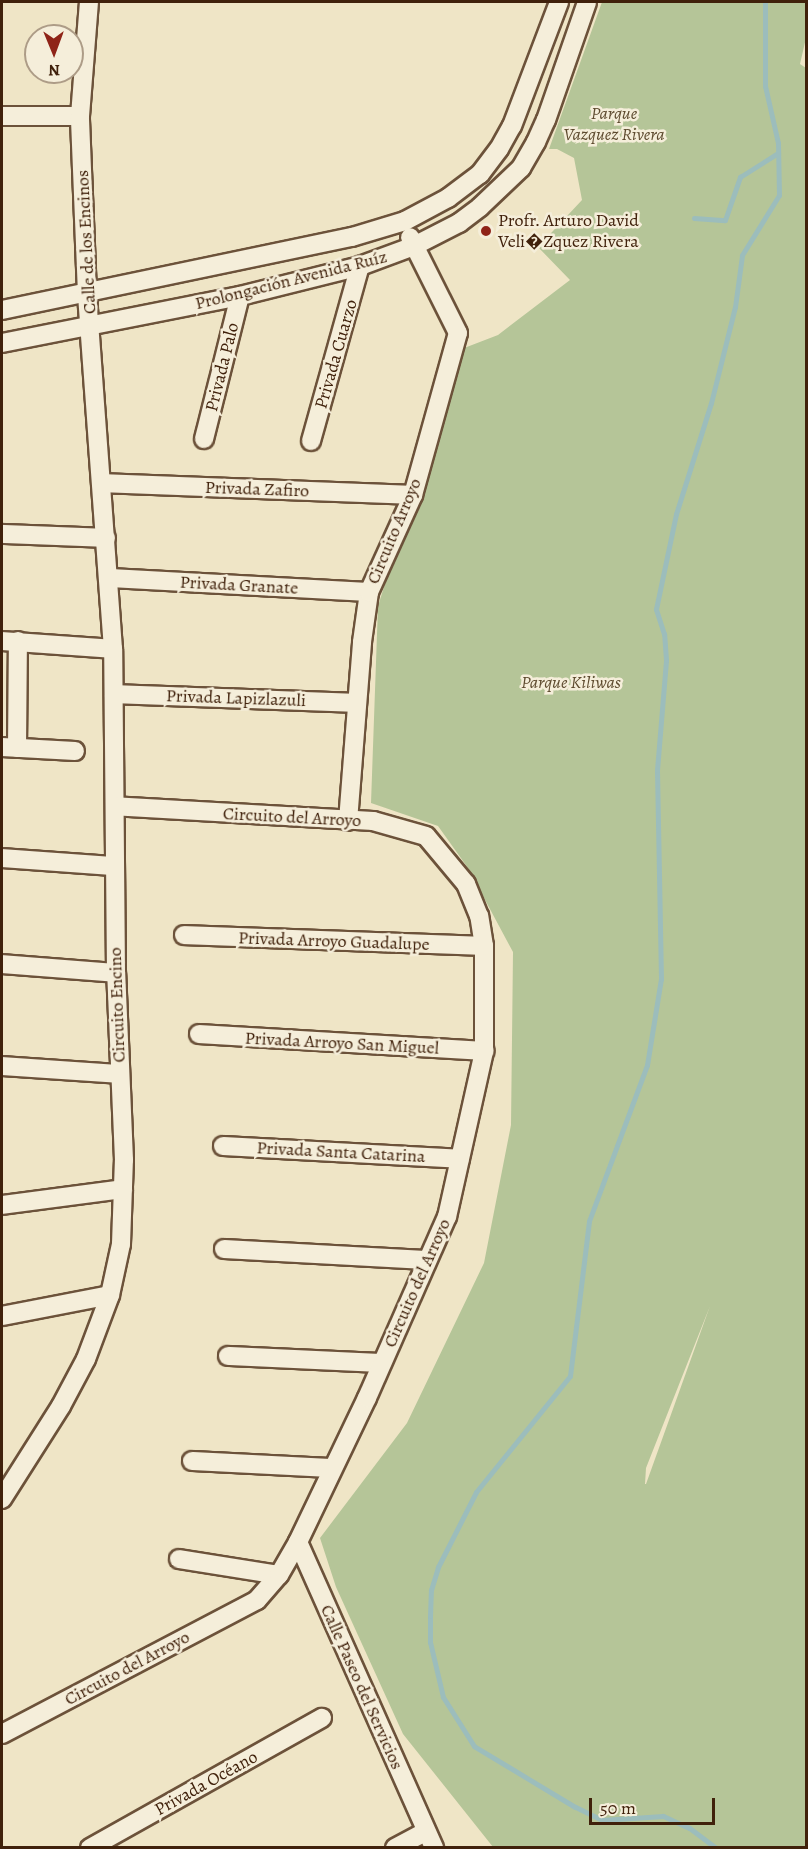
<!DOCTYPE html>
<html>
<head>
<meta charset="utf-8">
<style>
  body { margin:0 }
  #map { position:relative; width:808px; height:1849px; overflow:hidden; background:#efe5c6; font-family:Alegreya,serif }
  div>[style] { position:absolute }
  .green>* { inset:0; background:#b5c598 }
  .stream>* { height:5px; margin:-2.5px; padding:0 2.5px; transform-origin:2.5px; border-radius:2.5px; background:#9cbdbc }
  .roads { filter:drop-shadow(2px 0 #6c523a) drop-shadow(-2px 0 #6c523a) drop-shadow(0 2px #6c523a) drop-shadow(0 -2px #6c523a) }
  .minor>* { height:18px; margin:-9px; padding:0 9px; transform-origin:9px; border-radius:9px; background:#f5eeda }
  .dots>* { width:16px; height:16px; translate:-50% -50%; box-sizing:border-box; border:3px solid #f5eeda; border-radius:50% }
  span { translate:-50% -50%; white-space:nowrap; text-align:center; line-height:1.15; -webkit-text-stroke:5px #f5eeda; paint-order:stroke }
  .park-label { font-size:18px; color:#5d4a2e; font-style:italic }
  .poi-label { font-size:18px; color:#40210b }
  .left { translate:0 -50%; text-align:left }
  .street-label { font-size:18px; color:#40210b }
  .frame { position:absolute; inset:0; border:3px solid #40210b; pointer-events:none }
  .north { position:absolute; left:24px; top:24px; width:60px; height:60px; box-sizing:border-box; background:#f5eeda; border:2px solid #ad9c87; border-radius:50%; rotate:179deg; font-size:16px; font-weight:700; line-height:24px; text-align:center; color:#40210b }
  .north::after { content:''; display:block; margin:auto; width:21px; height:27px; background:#8f2418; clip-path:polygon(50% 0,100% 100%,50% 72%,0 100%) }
  .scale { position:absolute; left:589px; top:1798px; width:126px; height:27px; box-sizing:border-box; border:3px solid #40210b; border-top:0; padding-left:8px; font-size:18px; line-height:21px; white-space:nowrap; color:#40210b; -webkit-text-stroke:4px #f5eeda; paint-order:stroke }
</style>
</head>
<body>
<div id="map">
  <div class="green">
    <div style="clip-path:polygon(evenodd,602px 2px,806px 2px,806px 38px,800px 64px,806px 68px,806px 1847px,493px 1847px,403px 1734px,336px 1587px,320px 1538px,407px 1423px,484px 1263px,511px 1125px,513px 952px,468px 868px,438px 826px,371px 803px,378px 606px,459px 350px,498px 335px,570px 280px,538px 247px,582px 200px,574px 158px,557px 149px,549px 149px,602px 2px,710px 1306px,646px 1484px,645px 1484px,646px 1468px,710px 1306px)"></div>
  </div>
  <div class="stream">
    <div style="left:694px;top:218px;width:31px;rotate:4deg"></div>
    <div style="left:725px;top:220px;width:46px;rotate:-70.8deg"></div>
    <div style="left:740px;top:177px;width:45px;rotate:-32.3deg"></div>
    <div style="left:716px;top:1848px;width:34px;rotate:-143deg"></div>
    <div style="left:689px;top:1828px;width:29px;rotate:-155deg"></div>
    <div style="left:663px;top:1816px;width:61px;rotate:176.2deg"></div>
    <div style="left:602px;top:1820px;width:30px;rotate:-154deg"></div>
    <div style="left:575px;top:1807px;width:118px;rotate:-148.9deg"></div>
    <div style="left:474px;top:1746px;width:58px;rotate:-122.3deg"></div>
    <div style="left:443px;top:1697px;width:57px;rotate:-103.3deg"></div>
    <div style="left:430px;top:1642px;width:26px;rotate:-90deg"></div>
    <div style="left:430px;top:1616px;width:26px;rotate:-88deg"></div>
    <div style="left:431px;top:1590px;width:24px;rotate:-73deg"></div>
    <div style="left:438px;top:1567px;width:84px;rotate:-63.1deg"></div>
    <div style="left:476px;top:1492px;width:149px;rotate:-51deg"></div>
    <div style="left:570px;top:1376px;width:156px;rotate:-83deg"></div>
    <div style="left:589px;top:1221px;width:166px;rotate:-69.6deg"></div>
    <div style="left:647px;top:1065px;width:87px;rotate:-80.8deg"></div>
    <div style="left:661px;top:979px;width:209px;rotate:-91.1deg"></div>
    <div style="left:657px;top:770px;width:110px;rotate:-85.3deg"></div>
    <div style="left:666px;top:660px;width:26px;rotate:-94deg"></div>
    <div style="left:664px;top:634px;width:26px;rotate:-108deg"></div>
    <div style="left:656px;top:609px;width:97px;rotate:-78.1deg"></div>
    <div style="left:676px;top:514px;width:116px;rotate:-72.5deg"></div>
    <div style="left:711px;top:403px;width:99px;rotate:-76deg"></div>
    <div style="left:735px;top:307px;width:52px;rotate:-82.3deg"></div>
    <div style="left:742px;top:255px;width:70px;rotate:-58.3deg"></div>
    <div style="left:779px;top:195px;width:52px;rotate:-91.1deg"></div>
    <div style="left:778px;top:143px;width:58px;rotate:-102.8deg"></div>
    <div style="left:765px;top:86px;width:84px;rotate:-90deg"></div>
  </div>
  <div class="roads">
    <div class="minor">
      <div style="left:2px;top:116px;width:78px"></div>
      <div style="left:2px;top:310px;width:358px;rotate:-11.8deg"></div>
      <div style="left:352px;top:237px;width:55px;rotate:-16.8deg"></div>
      <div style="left:405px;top:221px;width:49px;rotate:-28.1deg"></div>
      <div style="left:448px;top:198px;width:40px;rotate:-37deg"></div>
      <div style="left:480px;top:174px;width:31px;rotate:-53deg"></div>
      <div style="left:499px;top:149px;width:26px;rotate:-61deg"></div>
      <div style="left:512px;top:126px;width:133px;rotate:-69.2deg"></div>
      <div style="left:2px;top:343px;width:243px;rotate:-11.2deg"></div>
      <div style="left:240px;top:296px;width:124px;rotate:-14deg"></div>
      <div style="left:360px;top:266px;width:58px;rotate:-20.3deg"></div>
      <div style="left:414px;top:246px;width:51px;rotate:-27.1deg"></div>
      <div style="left:459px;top:223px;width:26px;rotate:-37deg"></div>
      <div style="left:480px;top:207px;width:57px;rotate:-43.6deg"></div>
      <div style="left:521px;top:168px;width:30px;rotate:-60deg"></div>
      <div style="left:536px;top:142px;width:24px;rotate:-66deg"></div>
      <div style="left:546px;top:120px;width:125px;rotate:-70.8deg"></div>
      <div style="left:204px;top:439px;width:147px;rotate:-75.9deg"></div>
      <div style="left:311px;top:441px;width:182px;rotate:-74.4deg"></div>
      <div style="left:102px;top:483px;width:311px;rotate:2.2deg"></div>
      <div style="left:2px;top:534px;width:104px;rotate:2.2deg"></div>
      <div style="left:110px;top:578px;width:259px;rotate:3.1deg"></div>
      <div style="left:2px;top:641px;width:111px;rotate:4.1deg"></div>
      <div style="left:114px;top:694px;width:243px;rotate:2.1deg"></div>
      <div style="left:2px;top:747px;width:73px;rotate:3.1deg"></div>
      <div style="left:17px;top:748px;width:107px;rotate:-89.5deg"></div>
      <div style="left:348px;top:821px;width:180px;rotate:-85.5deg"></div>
      <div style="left:362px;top:642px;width:50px;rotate:-82deg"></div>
      <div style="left:369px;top:592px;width:107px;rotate:-65.6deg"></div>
      <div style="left:413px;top:495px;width:168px;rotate:-74.5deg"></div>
      <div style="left:458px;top:333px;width:107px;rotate:-116.6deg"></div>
      <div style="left:2px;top:858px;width:112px;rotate:4.1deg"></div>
      <div style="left:184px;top:935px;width:300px;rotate:2.1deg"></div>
      <div style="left:2px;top:964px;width:114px;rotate:4.5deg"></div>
      <div style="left:199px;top:1034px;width:286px;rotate:3.4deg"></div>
      <div style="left:2px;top:1066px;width:118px;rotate:3.9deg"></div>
      <div style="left:223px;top:1146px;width:237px;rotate:3.1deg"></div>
      <div style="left:2px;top:1205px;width:122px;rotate:-7.5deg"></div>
      <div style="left:224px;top:1249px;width:202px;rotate:3.1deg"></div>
      <div style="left:2px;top:1316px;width:110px;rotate:-11deg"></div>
      <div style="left:228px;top:1356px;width:154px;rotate:2.6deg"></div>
      <div style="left:192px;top:1461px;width:139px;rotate:2.9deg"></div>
      <div style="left:2px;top:1499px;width:110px;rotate:-57.6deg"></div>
      <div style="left:61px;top:1406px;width:53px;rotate:-62deg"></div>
      <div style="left:86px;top:1359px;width:68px;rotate:-69.4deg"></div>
      <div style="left:110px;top:1295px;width:52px;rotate:-77.8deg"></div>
      <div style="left:121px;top:1244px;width:84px;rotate:-88deg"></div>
      <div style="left:124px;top:1160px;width:187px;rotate:-92.4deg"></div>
      <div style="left:116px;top:973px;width:324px;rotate:-90.5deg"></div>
      <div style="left:113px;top:649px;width:356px;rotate:-94.2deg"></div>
      <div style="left:87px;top:294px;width:178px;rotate:-92.3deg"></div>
      <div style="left:80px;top:116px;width:114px;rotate:-85.5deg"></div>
      <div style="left:298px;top:1542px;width:335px;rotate:66deg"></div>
      <div style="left:179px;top:1559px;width:101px;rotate:9.1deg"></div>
      <div style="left:2px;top:1734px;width:288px;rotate:-27.7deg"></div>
      <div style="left:257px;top:1600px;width:33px;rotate:-49deg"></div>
      <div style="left:279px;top:1575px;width:38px;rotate:-60deg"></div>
      <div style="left:298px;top:1542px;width:160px;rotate:-64.4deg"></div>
      <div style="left:367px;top:1398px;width:198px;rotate:-66.2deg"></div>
      <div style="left:447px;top:1217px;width:170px;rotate:-77.4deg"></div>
      <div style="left:484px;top:1051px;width:105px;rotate:-90deg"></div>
      <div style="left:484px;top:946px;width:30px;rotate:-99deg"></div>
      <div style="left:479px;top:916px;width:35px;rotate:-112deg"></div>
      <div style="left:466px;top:884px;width:62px;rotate:-129.8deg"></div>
      <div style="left:426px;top:836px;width:55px;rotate:-164.2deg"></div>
      <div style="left:373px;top:821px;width:258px;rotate:-176.7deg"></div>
      <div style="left:90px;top:1848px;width:266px;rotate:-29.3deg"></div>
      <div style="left:395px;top:1848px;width:34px;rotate:-28deg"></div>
    </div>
  </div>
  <div class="dots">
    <div style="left:486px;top:231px;background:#8f2418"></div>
  </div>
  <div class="park-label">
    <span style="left:614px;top:124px">Parque<br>Vazquez Rivera</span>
    <span style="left:571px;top:682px">Parque Kiliwas</span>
  </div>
  <div class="poi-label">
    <span class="left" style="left:498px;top:231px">Profr. Arturo David<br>Veli�Zquez Rivera</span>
  </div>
  <div class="street-label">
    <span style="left:86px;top:242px;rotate:-93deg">Calle de los Encinos</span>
    <span style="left:291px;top:280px;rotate:-14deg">Prolongación Avenida Ruíz</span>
    <span style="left:336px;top:354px;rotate:-74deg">Privada Cuarzo</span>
    <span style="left:222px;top:367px;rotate:-76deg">Privada Palo</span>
    <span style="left:257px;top:489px;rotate:2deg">Privada Zafiro</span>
    <span style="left:394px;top:531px;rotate:-67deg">Circuito Arroyo</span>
    <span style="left:239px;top:585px;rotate:3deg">Privada Granate</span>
    <span style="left:236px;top:698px;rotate:2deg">Privada Lapizlazuli</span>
    <span style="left:292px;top:817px;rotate:3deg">Circuito del Arroyo</span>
    <span style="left:334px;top:941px;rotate:2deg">Privada Arroyo Guadalupe</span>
    <span style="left:117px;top:1005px;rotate:-92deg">Circuito Encino</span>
    <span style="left:342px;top:1043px;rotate:3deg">Privada Arroyo San Miguel</span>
    <span style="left:341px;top:1152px;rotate:3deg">Privada Santa Catarina</span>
    <span style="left:417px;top:1283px;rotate:-66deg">Circuito del Arroyo</span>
    <span style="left:127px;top:1668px;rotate:-28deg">Circuito del Arroyo</span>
    <span style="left:362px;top:1687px;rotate:66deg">Calle Paseo del Servicios</span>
    <span style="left:206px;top:1783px;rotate:-29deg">Privada Océano</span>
  </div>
  <div class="frame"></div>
  <div class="north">N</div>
  <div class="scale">50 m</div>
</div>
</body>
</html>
